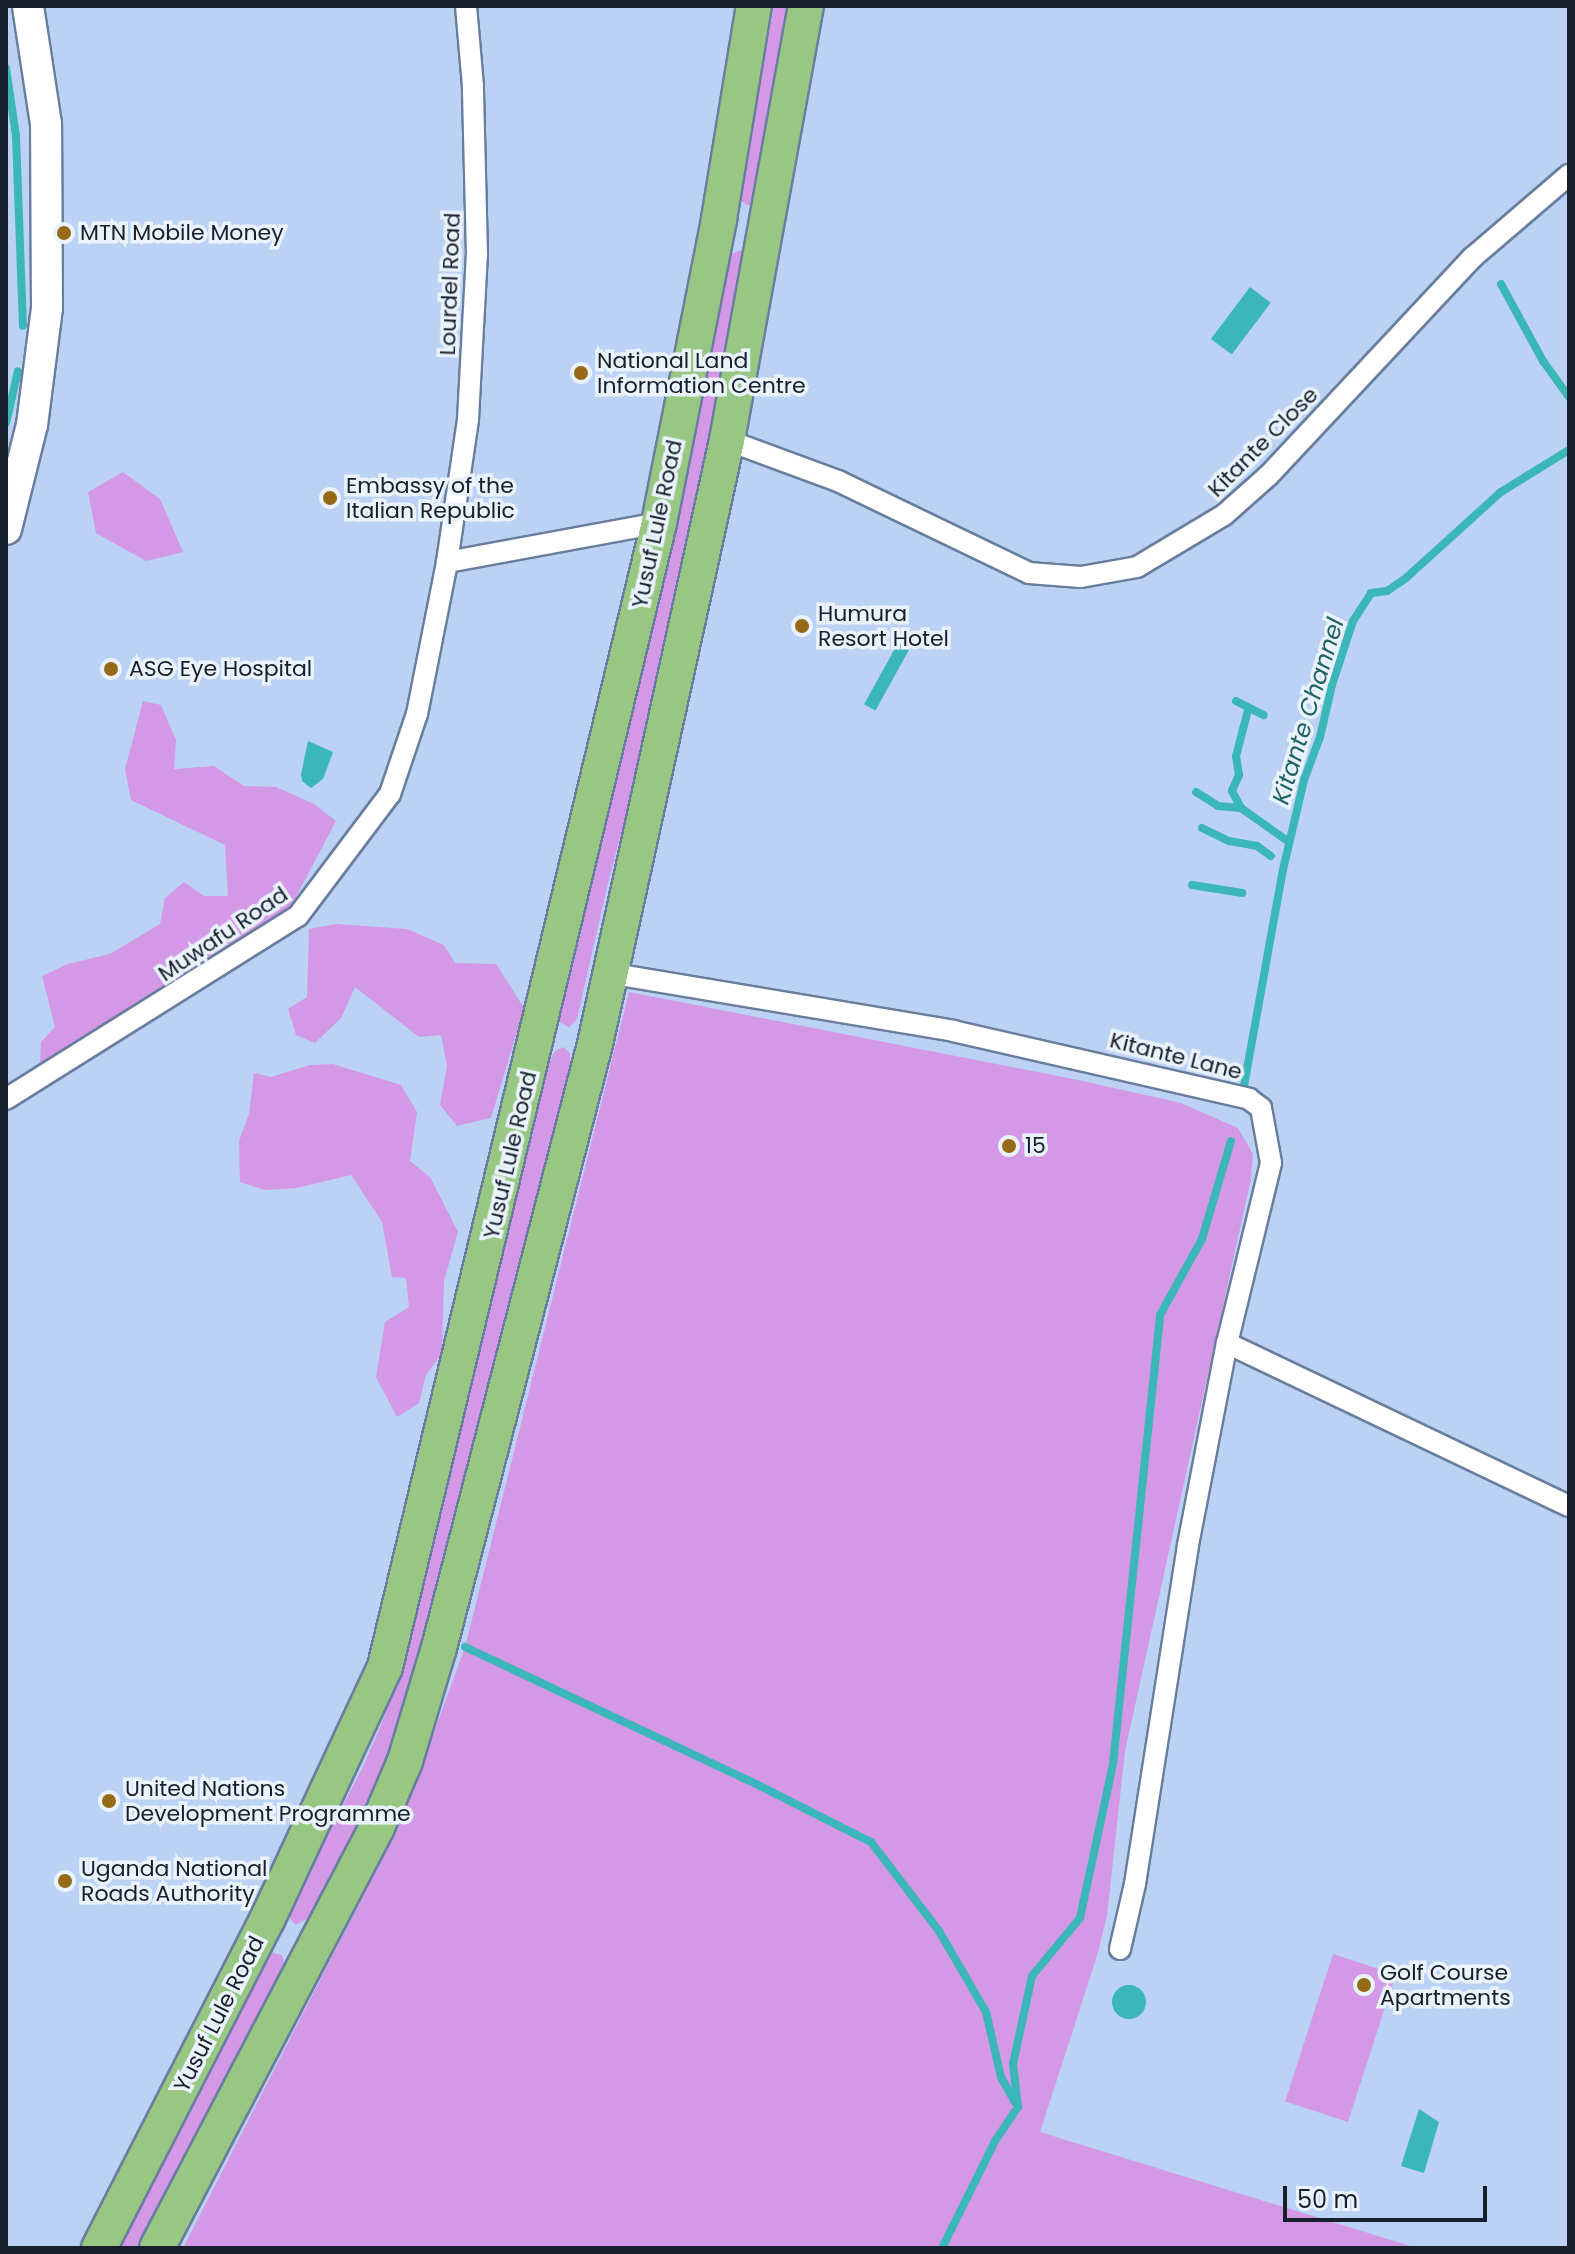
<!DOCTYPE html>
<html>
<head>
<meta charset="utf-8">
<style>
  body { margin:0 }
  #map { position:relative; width:1575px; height:2254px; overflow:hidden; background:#bbd2f5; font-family:Poppins,sans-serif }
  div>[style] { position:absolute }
  .green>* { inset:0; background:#d398e6; transform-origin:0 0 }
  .water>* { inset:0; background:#3bb6b9; transform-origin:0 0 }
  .round { border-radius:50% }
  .stream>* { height:8px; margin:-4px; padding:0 4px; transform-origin:4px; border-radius:4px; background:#3bb6b9 }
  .roads { filter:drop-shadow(2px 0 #697e9e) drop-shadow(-2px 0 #697e9e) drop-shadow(0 2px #697e9e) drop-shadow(0 -2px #697e9e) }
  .street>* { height:20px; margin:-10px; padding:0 10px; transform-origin:10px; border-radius:10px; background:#fff }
  .secondary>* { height:30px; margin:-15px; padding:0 15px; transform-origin:15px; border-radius:15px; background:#fff }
  .primary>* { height:34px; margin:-17px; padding:0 17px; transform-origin:17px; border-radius:17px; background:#98c783 }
  .dots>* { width:22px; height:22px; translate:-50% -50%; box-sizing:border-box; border:4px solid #eaf2fc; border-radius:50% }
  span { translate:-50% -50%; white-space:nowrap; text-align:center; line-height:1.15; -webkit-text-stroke:7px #eaf2fc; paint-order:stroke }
  .poi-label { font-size:22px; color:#171f2c }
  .left { translate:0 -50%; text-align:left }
  .street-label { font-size:22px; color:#171f2c }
  .water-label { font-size:24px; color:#226365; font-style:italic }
  .frame { position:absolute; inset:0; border:8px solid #171f2c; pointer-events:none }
  .scale { position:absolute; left:1283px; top:2186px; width:204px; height:36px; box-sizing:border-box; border:4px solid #171f2c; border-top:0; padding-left:10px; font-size:24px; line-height:28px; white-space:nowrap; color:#171f2c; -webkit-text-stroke:6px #eaf2fc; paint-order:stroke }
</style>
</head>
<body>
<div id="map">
  <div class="green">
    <div style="clip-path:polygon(774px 6px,793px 6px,755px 205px,747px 205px,741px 201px,741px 192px)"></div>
    <div style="clip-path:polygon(741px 250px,752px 262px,652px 715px,608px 883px,577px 1019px,569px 1028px,558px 1020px,586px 888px,611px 805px,670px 559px,728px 263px,731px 254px)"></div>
    <div style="clip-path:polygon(123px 472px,160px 499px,183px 552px,146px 561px,96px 533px,88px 492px)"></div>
    <div style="clip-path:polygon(143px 701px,161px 705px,176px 740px,174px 769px,214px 766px,244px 786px,276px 787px,314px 804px,336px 821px,290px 908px,60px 1058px,40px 1064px,41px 1042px,55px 1027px,42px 976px,68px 964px,110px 954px,160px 924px,165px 898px,184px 882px,204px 896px,228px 896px,225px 845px,131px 800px,125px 769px)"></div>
    <div style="clip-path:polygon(336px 924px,407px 929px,444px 945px,455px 963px,496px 964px,524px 1008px,491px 1118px,457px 1126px,440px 1105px,447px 1066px,441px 1035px,419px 1037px,355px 987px,341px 1018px,315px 1043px,296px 1035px,288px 1009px,307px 997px,309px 929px)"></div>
    <div style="clip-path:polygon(629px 992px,1078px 1080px,1181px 1103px,1238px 1128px,1253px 1154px,1251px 1179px,1125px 1751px,1107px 1916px,1097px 1956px,1040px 2132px,1417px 2248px,183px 2248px,402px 1820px,465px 1647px)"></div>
    <div style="clip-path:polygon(563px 1047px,570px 1053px,570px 1064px,509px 1313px,400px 1729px,349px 1843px,308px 1918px,296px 1925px,290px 1919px,291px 1904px,363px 1767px,382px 1723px,405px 1651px,438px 1527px,494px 1271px,541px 1082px,554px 1052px)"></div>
    <div style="clip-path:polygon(333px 1064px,401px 1085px,417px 1112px,410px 1161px,430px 1177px,458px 1232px,444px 1281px,442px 1353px,426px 1375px,419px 1403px,397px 1417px,376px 1377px,385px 1322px,409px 1307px,406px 1278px,392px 1277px,382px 1222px,351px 1175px,297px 1188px,265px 1190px,240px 1182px,239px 1141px,249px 1114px,254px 1073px,271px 1077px,310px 1065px)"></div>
    <div style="clip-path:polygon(272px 1953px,282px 1955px,285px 1967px,184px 2164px,140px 2248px,118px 2248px,262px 1961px)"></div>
    <div style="left:1333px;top:1954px;width:66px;height:155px;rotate:18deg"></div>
  </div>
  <div class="water">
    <div style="left:1250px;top:287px;width:26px;height:65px;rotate:37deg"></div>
    <div style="left:898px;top:643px;width:13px;height:70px;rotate:29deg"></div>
    <div style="clip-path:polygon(308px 741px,333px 752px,323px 779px,311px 788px,302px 781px,301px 774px)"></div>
    <div class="round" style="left:1112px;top:1985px;width:34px;height:34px"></div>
    <div style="clip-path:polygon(1419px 2109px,1439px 2122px,1424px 2173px,1401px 2166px)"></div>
  </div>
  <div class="stream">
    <div style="left:6px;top:68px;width:69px;rotate:81.6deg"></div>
    <div style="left:16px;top:136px;width:190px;rotate:87.9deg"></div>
    <div style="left:1501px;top:284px;width:88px;rotate:61.4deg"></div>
    <div style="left:1543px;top:361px;width:44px;rotate:54.2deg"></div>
    <div style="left:6px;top:423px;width:53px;rotate:-77deg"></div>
    <div style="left:1236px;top:701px;width:31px;rotate:27deg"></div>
    <div style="left:1248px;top:710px;width:48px;rotate:104.6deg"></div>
    <div style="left:1236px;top:756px;width:19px;rotate:81deg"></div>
    <div style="left:1239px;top:775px;width:17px;rotate:114deg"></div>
    <div style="left:1232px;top:791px;width:19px;rotate:62deg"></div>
    <div style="left:1241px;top:808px;width:59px;rotate:35.3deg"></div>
    <div style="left:1196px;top:792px;width:26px;rotate:32deg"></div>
    <div style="left:1218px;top:806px;width:23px;rotate:5deg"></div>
    <div style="left:1202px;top:828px;width:30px;rotate:26deg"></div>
    <div style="left:1229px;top:841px;width:28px;rotate:10deg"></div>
    <div style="left:1257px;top:846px;width:17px;rotate:36deg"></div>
    <div style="left:1192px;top:885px;width:51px;rotate:9.1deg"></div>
    <div style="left:1244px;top:1086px;width:215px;rotate:-79.8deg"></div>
    <div style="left:1282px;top:874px;width:97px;rotate:-76.8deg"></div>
    <div style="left:1304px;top:780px;width:46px;rotate:-69.6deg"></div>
    <div style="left:1320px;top:737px;width:53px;rotate:-77deg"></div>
    <div style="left:1332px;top:685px;width:67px;rotate:-71.8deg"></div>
    <div style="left:1353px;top:621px;width:33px;rotate:-57deg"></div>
    <div style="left:1371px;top:593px;width:16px;rotate:-7deg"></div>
    <div style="left:1387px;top:591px;width:23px;rotate:-34deg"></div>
    <div style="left:1406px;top:578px;width:128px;rotate:-42.2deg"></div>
    <div style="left:1501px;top:492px;width:80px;rotate:-31.7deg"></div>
    <div style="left:465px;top:1647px;width:313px;rotate:25.2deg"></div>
    <div style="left:748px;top:1780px;width:138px;rotate:26.8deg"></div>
    <div style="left:871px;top:1842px;width:112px;rotate:52.6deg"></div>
    <div style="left:939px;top:1931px;width:94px;rotate:59.9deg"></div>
    <div style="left:986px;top:2012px;width:67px;rotate:77deg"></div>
    <div style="left:1001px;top:2077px;width:29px;rotate:61deg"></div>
    <div style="left:1018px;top:2107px;width:43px;rotate:-96.6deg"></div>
    <div style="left:1013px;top:2064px;width:90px;rotate:-77.8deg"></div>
    <div style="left:1032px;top:1976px;width:75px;rotate:-50.4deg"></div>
    <div style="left:1080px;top:1918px;width:157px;rotate:-77.9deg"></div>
    <div style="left:1113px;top:1764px;width:451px;rotate:-84deg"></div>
    <div style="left:1160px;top:1315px;width:87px;rotate:-61.1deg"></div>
    <div style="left:1202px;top:1239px;width:102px;rotate:-73.5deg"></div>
    <div style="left:942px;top:2248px;width:119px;rotate:-63.6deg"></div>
    <div style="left:995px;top:2141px;width:41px;rotate:-55.9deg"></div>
  </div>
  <div class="roads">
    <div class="street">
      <div style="left:727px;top:440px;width:118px;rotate:20.3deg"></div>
      <div style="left:838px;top:481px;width:212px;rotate:25.7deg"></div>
      <div style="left:1029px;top:573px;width:52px;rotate:4.4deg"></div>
      <div style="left:1081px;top:577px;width:57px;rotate:-10.1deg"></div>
      <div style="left:1137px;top:567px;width:101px;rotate:-30.9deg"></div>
      <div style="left:1224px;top:515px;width:59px;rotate:-41.6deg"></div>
      <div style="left:1268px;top:476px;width:299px;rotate:-46.9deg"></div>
      <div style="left:1472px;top:258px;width:128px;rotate:-40.6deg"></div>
      <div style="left:447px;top:562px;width:216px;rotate:-10.4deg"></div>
      <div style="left:608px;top:973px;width:350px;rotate:9.5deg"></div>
      <div style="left:953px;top:1031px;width:304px;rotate:12.9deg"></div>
      <div style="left:1249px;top:1099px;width:15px;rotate:37deg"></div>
      <div style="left:1261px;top:1108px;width:56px;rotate:79.7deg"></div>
      <div style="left:1271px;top:1163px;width:185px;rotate:103.7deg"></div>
      <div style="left:1227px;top:1343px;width:379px;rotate:25.5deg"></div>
      <div style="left:6px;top:1099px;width:345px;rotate:-32.1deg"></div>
      <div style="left:298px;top:916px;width:153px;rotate:-53deg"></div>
      <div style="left:390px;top:794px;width:84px;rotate:-71.4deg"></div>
      <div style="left:417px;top:714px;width:155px;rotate:-78.8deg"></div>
      <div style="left:447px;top:562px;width:145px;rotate:-81.6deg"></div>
      <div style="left:468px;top:419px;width:164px;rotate:-86.9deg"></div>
      <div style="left:477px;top:255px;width:169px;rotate:-91.4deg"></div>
      <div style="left:473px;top:86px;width:80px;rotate:-95deg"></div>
      <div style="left:1120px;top:1949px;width:67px;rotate:-77deg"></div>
      <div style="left:1135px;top:1884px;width:343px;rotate:-81.1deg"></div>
      <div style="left:1188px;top:1545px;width:206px;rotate:-79.1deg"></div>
    </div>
    <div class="secondary">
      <div style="left:6px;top:529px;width:107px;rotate:-76deg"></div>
      <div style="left:32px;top:425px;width:118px;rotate:-82.7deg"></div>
      <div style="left:47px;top:308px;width:184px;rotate:-90.3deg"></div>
      <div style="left:46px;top:124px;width:119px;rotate:-98.7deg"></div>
    </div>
    <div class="primary">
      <div style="left:99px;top:2248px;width:369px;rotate:-62.9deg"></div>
      <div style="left:267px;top:1920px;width:279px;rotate:-65deg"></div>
      <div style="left:385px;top:1667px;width:1176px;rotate:-76.53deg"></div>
      <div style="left:659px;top:523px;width:310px;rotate:-78.8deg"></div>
      <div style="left:719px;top:219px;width:216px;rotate:-80.7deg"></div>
      <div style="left:157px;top:2248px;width:475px;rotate:-62.4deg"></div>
      <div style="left:377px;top:1827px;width:72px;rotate:-67deg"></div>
      <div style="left:405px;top:1761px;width:118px;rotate:-73.3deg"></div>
      <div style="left:439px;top:1648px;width:624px;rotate:-75.52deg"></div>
      <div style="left:595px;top:1044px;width:618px;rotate:-77.67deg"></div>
      <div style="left:727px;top:440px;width:441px;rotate:-79.7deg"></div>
    </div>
  </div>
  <div class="dots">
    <div style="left:64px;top:233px;background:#966a17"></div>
    <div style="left:581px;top:373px;background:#966a17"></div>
    <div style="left:330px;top:498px;background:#966a17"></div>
    <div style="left:802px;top:626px;background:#966a17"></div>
    <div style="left:111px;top:669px;background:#966a17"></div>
    <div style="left:1009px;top:1146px;background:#966a17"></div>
    <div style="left:109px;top:1801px;background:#966a17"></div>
    <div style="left:65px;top:1881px;background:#966a17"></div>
    <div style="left:1364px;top:1985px;background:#966a17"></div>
  </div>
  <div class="poi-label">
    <span class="left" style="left:80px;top:233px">MTN Mobile Money</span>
    <span class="left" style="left:597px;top:373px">National Land<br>Information Centre</span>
    <span class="left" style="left:346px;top:498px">Embassy of the<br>Italian Republic</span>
    <span class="left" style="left:818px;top:626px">Humura<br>Resort Hotel</span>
    <span class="left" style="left:129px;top:669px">ASG Eye Hospital</span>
    <span class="left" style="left:1025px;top:1146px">15</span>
    <span class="left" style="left:125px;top:1801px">United Nations<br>Development Programme</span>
    <span class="left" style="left:81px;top:1881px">Uganda National<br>Roads Authority</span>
    <span class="left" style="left:1380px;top:1985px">Golf Course<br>Apartments</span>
  </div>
  <div class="street-label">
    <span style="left:450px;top:284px;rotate:-88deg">Lourdel Road</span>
    <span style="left:1263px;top:442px;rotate:-45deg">Kitante Close</span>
    <span style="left:657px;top:524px;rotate:-78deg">Yusuf Lule Road</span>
    <span style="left:223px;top:934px;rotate:-34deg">Muwafu Road</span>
    <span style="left:1176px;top:1056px;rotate:14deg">Kitante Lane</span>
    <span style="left:510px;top:1155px;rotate:-77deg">Yusuf Lule Road</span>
    <span style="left:219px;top:2014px;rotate:-63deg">Yusuf Lule Road</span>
  </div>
  <div class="water-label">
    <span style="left:1308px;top:711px;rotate:-73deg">Kitante Channel</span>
  </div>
  <div class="frame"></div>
  <div class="scale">50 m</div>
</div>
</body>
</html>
